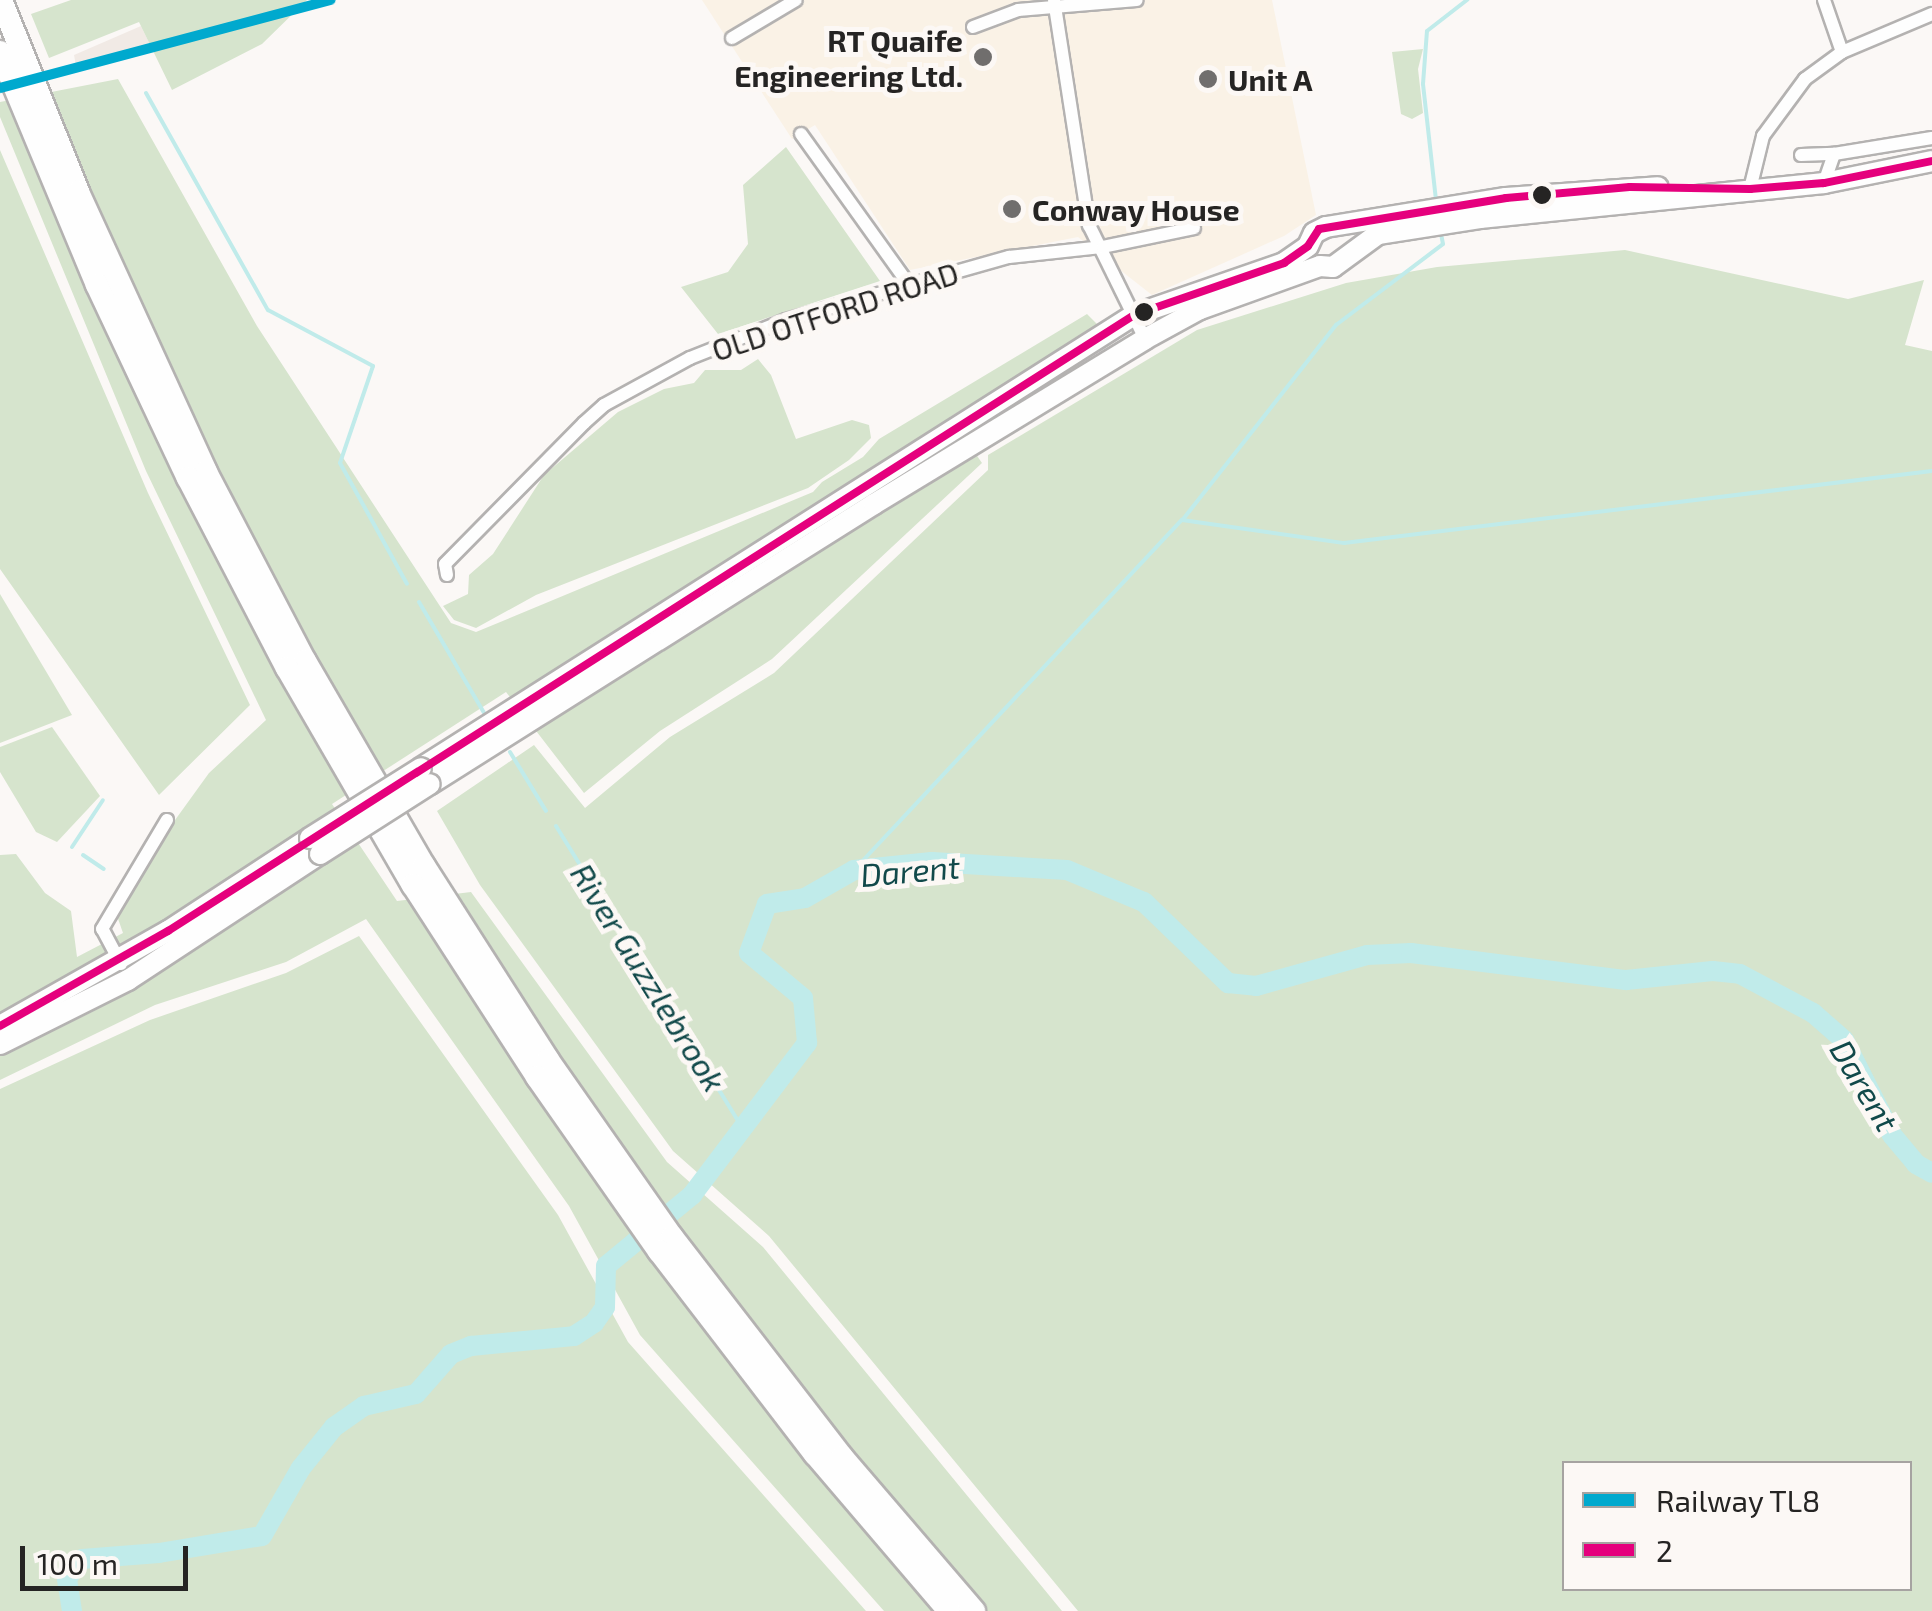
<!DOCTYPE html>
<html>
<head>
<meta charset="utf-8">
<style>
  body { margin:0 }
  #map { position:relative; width:1932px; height:1611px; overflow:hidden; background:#fbf8f6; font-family:"Exo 2",sans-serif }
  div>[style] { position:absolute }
  .commercial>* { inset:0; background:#faf2e6 }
  .built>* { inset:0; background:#f1eae5 }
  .green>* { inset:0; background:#d6e4cd }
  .stream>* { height:4px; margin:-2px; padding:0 2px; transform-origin:2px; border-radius:2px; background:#c0ebea }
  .river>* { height:20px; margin:-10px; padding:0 10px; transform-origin:10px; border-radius:10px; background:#c0ebea }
  .roads { filter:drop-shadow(2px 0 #b4b2b1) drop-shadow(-2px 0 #b4b2b1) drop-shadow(0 2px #b4b2b1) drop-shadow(0 -2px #b4b2b1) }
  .minor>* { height:12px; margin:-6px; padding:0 6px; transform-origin:6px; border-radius:6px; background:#fefefe }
  .primary>* { height:20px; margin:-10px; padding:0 10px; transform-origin:10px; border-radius:10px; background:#fefefe }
  .motorway>* { height:22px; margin:-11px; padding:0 11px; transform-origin:11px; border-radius:11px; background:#fefefe }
  .bridges { filter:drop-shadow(2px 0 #b4b2b1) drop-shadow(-2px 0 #b4b2b1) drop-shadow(0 2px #b4b2b1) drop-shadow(0 -2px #b4b2b1) }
  .primary-bridge>* { height:20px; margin:-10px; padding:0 10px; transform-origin:10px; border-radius:10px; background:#fefefe }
  .bus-1>* { height:8px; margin:-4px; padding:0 4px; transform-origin:4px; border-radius:4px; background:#e5007d }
  .rail-1>* { height:10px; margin:-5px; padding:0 5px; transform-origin:5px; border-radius:5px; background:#00a9ce }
  .dots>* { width:28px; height:28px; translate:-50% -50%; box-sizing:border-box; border:5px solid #fcf8f5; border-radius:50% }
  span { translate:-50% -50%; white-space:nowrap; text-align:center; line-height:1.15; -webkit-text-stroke:10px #fcf8f5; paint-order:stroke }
  .poi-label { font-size:30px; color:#252423; font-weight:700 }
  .right { translate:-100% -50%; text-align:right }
  .left { translate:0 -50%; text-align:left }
  .street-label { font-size:30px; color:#252423 }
  .water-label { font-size:32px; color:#11494a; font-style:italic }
  .legend { position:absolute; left:1562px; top:1461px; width:350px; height:130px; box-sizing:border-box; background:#fcf8f5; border:2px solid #a6a3a1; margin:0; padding:12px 18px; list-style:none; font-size:30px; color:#252423 }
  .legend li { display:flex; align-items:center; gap:20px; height:50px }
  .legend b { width:50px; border:2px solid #a6a3a1 }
  .scale { position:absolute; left:20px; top:1546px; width:168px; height:45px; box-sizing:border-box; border:5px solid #252423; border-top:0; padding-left:12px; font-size:30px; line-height:35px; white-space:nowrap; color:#252423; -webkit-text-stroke:8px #fcf8f5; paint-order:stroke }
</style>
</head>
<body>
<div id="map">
  <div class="commercial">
    <div style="clip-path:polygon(702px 0,1272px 0,1316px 215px,1284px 236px,1152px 295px,1078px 237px,910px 270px,815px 125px,792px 139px)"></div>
  </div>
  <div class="built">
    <div style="clip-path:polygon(141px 26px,153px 51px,77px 71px,74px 55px)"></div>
  </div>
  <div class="green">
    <div style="clip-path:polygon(71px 0,307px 0,262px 44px,172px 90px,139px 22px,49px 58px,31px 14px)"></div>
    <div style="clip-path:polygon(1423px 49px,1418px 69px,1423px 113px,1412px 119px,1401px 114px,1392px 52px)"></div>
    <div style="clip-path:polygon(118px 79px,257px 326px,451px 623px,476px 632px,813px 492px,822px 482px,863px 457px,879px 439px,1087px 314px,1099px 326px,950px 417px,982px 463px,772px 659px,660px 731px,584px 793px,506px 692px,332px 804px,397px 901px,471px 892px,667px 1162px,763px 1247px,1062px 1611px,884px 1611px,640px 1335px,569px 1206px,366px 919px,286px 962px,155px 1005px,0 1080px,0 855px,16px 854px,45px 893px,71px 911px,77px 957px,123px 933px,116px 913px,170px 827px,209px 773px,266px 720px,146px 471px,0 117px,0 102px)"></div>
    <div style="clip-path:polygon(786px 147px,880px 281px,718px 334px,681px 287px,728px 272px,748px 244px,743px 185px)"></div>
    <div style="clip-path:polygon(0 150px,148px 493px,250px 705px,159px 795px,0 569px)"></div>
    <div style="clip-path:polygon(evenodd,1625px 250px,1848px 299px,1924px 280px,1905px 345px,1932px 351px,1932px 1611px,1078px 1611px,769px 1236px,673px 1151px,480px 885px,437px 811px,534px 745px,585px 808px,670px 737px,774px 673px,988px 470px,988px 455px,1197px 330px,1346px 283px,1437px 267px,1625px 250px,1564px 1464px,1910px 1464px,1910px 1588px,1564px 1588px,1564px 1464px)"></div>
    <div style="clip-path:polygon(758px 359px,771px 375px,796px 439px,852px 420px,869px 425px,871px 438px,849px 460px,808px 488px,536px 595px,476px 628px,454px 620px,443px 606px,468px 594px,469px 575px,493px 554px,544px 475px,618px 412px,664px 389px,694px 383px,705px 370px,741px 370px)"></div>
    <div style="clip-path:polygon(0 594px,72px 715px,0 743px)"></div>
    <div style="clip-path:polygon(52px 727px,100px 796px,57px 842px,36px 832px,0 772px,0 747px)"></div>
    <div style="clip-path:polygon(359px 936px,558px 1215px,628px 1342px,866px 1611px,0 1611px,0 1089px,150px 1020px,286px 973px)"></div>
  </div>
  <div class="stream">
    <div style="left:146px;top:93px;width:249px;rotate:60.7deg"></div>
    <div style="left:268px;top:310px;width:119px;rotate:28.1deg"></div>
    <div style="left:373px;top:366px;width:102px;rotate:108.8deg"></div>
    <div style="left:340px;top:463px;width:138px;rotate:61deg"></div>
    <div style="left:1436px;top:200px;width:117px;rotate:-96.4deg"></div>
    <div style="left:1423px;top:84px;width:53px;rotate:-85.7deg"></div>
    <div style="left:1427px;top:31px;width:51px;rotate:-37.8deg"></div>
    <div style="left:1184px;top:518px;width:246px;rotate:-51.8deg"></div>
    <div style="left:1336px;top:325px;width:134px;rotate:-37.1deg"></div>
    <div style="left:1443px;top:244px;width:10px;rotate:-101deg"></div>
    <div style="left:419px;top:602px;width:129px;rotate:59.6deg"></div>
    <div style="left:510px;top:752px;width:69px;rotate:58.6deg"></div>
    <div style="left:556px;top:826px;width:354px;rotate:58.3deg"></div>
    <div style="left:72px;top:847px;width:56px;rotate:-56.6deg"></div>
    <div style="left:83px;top:855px;width:25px;rotate:34deg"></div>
    <div style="left:854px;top:870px;width:480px;rotate:-46.9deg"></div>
    <div style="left:1182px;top:520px;width:164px;rotate:8.1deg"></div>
    <div style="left:1344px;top:543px;width:592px;rotate:-6.98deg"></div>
  </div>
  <div class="river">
    <div style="left:72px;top:1611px;width:33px;rotate:-99deg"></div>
    <div style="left:67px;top:1578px;width:24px;rotate:-52deg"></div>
    <div style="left:82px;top:1559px;width:77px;rotate:-4.5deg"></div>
    <div style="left:159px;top:1553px;width:104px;rotate:-9.4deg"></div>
    <div style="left:262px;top:1536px;width:78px;rotate:-60.2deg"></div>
    <div style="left:301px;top:1468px;width:53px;rotate:-51.2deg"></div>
    <div style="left:334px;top:1427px;width:37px;rotate:-35deg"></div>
    <div style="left:364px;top:1406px;width:53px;rotate:-13deg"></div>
    <div style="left:416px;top:1394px;width:53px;rotate:-48.8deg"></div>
    <div style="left:451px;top:1354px;width:22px;rotate:-22deg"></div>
    <div style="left:471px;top:1346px;width:103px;rotate:-5.5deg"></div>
    <div style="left:574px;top:1336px;width:24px;rotate:-33deg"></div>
    <div style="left:594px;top:1323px;width:19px;rotate:-55deg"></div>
    <div style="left:605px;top:1307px;width:41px;rotate:-88.6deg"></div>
    <div style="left:606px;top:1266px;width:112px;rotate:-39.5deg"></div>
    <div style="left:692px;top:1195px;width:191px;rotate:-52.9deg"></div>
    <div style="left:807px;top:1043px;width:45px;rotate:-95.1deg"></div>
    <div style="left:803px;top:998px;width:70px;rotate:-140.2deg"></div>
    <div style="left:749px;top:953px;width:52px;rotate:-69.8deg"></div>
    <div style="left:767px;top:904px;width:38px;rotate:-9deg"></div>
    <div style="left:805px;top:898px;width:56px;rotate:-29.7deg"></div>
    <div style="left:854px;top:870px;width:78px;rotate:-5.9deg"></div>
    <div style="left:932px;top:862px;width:135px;rotate:3.4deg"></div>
    <div style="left:1067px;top:870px;width:83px;rotate:22.6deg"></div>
    <div style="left:1144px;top:902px;width:117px;rotate:44deg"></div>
    <div style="left:1228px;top:983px;width:28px;rotate:6deg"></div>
    <div style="left:1256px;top:986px;width:115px;rotate:-15.6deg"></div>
    <div style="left:1367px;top:955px;width:44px;rotate:-2.6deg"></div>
    <div style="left:1411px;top:953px;width:217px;rotate:7.2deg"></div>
    <div style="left:1626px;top:980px;width:87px;rotate:-5.9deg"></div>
    <div style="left:1713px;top:971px;width:27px;rotate:6deg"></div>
    <div style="left:1740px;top:974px;width:83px;rotate:28.1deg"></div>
    <div style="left:1813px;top:1013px;width:41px;rotate:41.1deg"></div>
    <div style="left:1844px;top:1040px;width:106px;rotate:63.2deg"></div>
    <div style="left:1892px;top:1135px;width:38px;rotate:50deg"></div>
    <div style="left:1916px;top:1164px;width:18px;rotate:29deg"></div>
  </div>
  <div class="roads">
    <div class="minor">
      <div style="left:1054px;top:0;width:228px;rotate:81.2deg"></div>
      <div style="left:1089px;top:225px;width:127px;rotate:63.8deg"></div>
      <div style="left:1824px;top:0;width:55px;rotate:70.9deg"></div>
      <div style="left:973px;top:27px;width:48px;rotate:-20.7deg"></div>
      <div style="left:1018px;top:10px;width:119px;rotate:-4.8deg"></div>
      <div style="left:732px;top:38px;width:74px;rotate:-30.7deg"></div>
      <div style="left:801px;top:134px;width:186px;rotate:54.4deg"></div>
      <div style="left:1801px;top:155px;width:33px;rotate:-2deg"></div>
      <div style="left:1824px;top:183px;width:31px;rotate:-71deg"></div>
      <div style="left:1834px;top:154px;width:99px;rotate:-9.3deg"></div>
      <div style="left:1750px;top:189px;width:55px;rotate:-76.2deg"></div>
      <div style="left:1763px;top:136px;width:71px;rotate:-53.6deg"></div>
      <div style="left:1805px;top:79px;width:46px;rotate:-36.1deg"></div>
      <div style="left:1842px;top:52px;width:98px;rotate:-22.9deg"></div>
      <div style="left:447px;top:575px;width:11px;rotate:-100deg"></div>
      <div style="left:445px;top:564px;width:198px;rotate:-45.4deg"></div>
      <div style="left:584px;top:423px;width:27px;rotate:-42deg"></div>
      <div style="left:604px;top:405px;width:98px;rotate:-28.7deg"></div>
      <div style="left:690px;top:358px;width:103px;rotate:-21.6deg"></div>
      <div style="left:786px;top:320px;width:232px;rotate:-15.8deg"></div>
      <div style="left:1009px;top:257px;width:95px;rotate:-6.1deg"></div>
      <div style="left:1103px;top:247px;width:93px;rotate:-11.8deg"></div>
      <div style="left:121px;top:964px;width:40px;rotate:-118deg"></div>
      <div style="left:102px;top:929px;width:127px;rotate:-59.2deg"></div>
    </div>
    <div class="primary">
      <div style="left:421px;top:768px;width:845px;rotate:-32.43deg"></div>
      <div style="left:1134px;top:315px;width:159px;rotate:-19.1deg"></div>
      <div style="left:1284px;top:263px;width:29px;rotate:-35deg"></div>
      <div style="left:1308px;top:246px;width:14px;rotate:-65deg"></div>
      <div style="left:1314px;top:233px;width:13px;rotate:-27deg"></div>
      <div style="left:1326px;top:227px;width:182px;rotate:-9.2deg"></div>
      <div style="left:1506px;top:198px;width:152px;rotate:-4.1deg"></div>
      <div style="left:430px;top:784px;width:525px;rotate:-32.24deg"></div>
      <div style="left:874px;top:504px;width:317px;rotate:-31.3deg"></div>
      <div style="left:1145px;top:339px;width:63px;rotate:-28.6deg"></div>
      <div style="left:1200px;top:309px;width:127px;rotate:-19.7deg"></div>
      <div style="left:1320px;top:266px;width:13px;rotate:4deg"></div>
      <div style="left:1333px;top:267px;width:56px;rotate:-36.3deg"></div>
      <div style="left:1378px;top:234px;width:103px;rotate:-8.9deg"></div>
      <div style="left:1480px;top:218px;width:346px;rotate:-5.8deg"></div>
      <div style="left:1824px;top:183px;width:110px;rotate:-11.5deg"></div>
      <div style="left:0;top:1026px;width:193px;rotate:-29.5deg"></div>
      <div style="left:168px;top:931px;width:170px;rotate:-33.2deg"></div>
      <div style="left:0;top:1044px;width:143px;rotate:-26.6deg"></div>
      <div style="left:128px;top:980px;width:230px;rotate:-33.3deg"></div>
    </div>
    <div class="motorway">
      <div style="left:1px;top:0;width:207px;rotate:68.1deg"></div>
      <div style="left:78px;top:192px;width:308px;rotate:65.4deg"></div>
      <div style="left:206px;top:472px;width:213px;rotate:62.4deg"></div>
      <div style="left:305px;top:661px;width:237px;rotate:59.9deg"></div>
      <div style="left:424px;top:866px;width:230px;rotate:57.4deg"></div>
      <div style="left:548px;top:1060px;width:216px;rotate:55deg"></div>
      <div style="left:672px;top:1237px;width:278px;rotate:52.3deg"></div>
      <div style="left:842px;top:1457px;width:203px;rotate:49.4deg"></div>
      <div style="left:0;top:52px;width:252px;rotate:67.4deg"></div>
      <div style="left:97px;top:285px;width:213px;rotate:64.8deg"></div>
      <div style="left:188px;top:478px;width:214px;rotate:62.5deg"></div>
      <div style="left:287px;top:668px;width:251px;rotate:59.9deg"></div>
      <div style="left:413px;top:885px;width:229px;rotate:57.1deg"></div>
      <div style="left:537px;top:1077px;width:213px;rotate:55deg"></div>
      <div style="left:659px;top:1251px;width:256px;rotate:52.5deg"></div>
      <div style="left:815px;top:1454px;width:206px;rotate:49.5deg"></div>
    </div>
  </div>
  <div class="bridges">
    <div class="primary-bridge">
      <div style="left:310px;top:838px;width:131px;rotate:-32.2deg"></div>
      <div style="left:320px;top:854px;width:130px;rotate:-32.5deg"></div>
    </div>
  </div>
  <div class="bus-1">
    <div style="left:0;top:1026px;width:193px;rotate:-29.5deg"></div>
    <div style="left:168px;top:931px;width:1146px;rotate:-32.52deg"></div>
    <div style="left:1134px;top:315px;width:159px;rotate:-19.1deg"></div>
    <div style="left:1284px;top:263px;width:29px;rotate:-35deg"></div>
    <div style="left:1308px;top:246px;width:20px;rotate:-57deg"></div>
    <div style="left:1319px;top:229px;width:190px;rotate:-9.4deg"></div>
    <div style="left:1506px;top:198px;width:124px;rotate:-5.1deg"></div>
    <div style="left:1630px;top:187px;width:120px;rotate:1deg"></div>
    <div style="left:1750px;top:189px;width:74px;rotate:-4.6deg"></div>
    <div style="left:1824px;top:183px;width:110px;rotate:-11.5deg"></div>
  </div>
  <div class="rail-1">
    <div style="left:0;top:88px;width:342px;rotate:-14.9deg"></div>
  </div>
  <div class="dots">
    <div style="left:983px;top:57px;background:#706e6d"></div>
    <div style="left:1208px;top:79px;background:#706e6d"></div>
    <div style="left:1542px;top:195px;background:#252423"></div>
    <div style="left:1012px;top:209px;background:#706e6d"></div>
    <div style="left:1144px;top:312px;background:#252423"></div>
  </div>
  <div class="poi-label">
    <span class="right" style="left:963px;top:57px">RT Quaife<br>Engineering Ltd.</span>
    <span class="left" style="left:1228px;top:79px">Unit A</span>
    <span class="left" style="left:1032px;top:209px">Conway House</span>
  </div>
  <div class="street-label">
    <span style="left:835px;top:311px;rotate:-18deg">OLD OTFORD ROAD</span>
  </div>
  <div class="water-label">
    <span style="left:910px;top:870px;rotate:-5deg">Darent</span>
    <span style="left:649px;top:977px;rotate:58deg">River Guzzlebrook</span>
    <span style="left:1865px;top:1085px;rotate:59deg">Darent</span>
  </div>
  <ul class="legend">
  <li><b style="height:12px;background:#00a9ce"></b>Railway TL8</li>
  <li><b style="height:12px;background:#e5007d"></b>2</li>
  </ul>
  <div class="scale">100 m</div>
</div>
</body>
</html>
